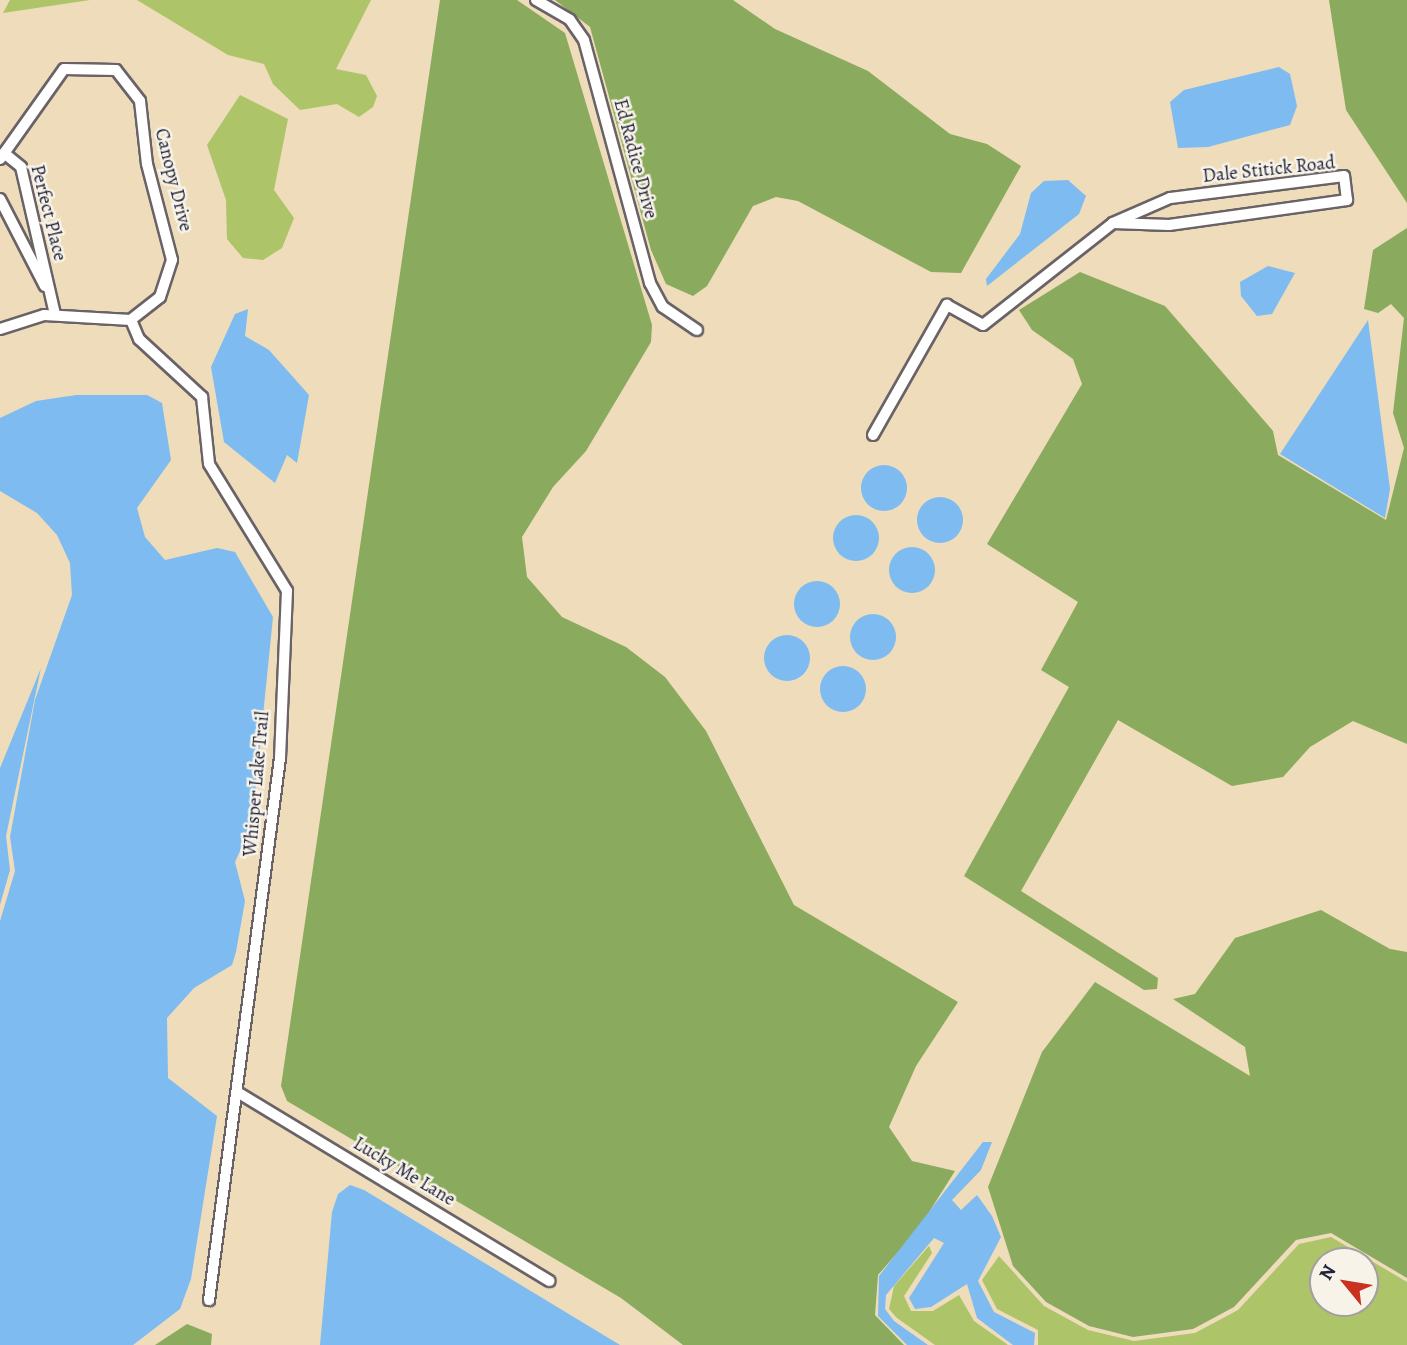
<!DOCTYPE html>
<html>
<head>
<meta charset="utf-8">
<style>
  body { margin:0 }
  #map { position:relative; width:1407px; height:1345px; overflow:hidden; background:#eedcba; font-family:Alegreya,serif }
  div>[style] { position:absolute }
  .green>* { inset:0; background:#adc469 }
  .forest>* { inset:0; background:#8aaa5d }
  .water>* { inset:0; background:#7dbbf0 }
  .round { border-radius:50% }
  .roads { filter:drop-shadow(2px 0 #696367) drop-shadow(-2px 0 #696367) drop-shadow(0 2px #696367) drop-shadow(0 -2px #696367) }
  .minor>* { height:10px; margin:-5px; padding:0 5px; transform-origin:5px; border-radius:5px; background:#fff }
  span { translate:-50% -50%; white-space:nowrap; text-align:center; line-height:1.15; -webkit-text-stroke:5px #f7f3e8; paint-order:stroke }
  .street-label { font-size:19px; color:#22223b }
  .north { position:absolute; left:1309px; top:1247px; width:70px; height:70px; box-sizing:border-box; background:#f7f3e8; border:2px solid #a29fa3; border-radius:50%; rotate:300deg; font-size:19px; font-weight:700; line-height:28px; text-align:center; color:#22223b }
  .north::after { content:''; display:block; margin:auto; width:24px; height:32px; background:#c8321e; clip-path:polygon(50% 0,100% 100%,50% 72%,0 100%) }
</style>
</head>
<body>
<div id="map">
  <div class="green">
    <div style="clip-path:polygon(10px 0,90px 0,3px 13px)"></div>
    <div style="clip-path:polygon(137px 0,371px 0,336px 69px,366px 75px,377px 96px,373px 107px,359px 117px,337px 104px,300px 110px,273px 84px,264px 64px,228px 55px)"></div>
    <div style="clip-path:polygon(240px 95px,288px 119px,274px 190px,294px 218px,282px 248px,263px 260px,243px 258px,227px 239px,226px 200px,207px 145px)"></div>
    <div style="clip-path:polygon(evenodd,1331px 1237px,1407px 1282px,1407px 1345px,1038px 1345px,1038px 1330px,997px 1309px,982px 1280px,999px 1256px,1044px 1306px,1088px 1330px,1134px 1341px,1195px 1333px,1238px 1310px,1299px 1244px,1331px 1237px,1323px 1261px,1365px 1261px,1365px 1303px,1323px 1303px,1323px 1261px)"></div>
    <div style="clip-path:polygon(929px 1246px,932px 1253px,904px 1296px,911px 1311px,933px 1311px,959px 1295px,974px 1321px,1008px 1345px,935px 1345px,897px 1318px,889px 1309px,894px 1286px)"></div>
  </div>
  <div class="forest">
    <div style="clip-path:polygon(440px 0,517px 0,565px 33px,652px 325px,651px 342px,586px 451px,553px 487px,522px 537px,527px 577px,562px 617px,626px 647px,665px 677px,706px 731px,794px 905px,958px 1002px,916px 1066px,889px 1127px,912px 1161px,955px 1171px,919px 1228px,878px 1275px,875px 1315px,904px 1345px,683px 1345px,621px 1298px,287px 1101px,281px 1086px)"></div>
    <div style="clip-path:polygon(555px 0,733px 0,775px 29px,868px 71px,950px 134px,987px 144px,1021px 166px,961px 273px,931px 272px,798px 201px,776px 197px,753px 206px,707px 286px,693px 296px,666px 284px,651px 250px,590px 27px)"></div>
    <div style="clip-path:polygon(1329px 0,1407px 0,1407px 203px,1346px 110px)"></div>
    <div style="clip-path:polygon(1407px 228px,1407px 744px,1353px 721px,1310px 747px,1283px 777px,1232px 786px,1118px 720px,1021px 891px,1158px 978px,1157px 989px,1144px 990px,964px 876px,1069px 687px,1041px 670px,1078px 602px,987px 544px,1082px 384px,1073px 359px,1032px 330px,1019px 310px,1080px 272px,1165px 306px,1273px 431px,1278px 455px,1386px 520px,1404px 448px,1393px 413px,1404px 318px,1391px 304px,1378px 313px,1364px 309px,1373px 250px)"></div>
    <div style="clip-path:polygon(1321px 910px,1390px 949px,1407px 952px,1407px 1278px,1331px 1233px,1296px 1240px,1234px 1307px,1193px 1329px,1133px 1337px,1089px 1326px,1046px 1302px,1013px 1266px,988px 1187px,1042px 1052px,1095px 982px,1250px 1076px,1245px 1047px,1173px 999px,1195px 994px,1235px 938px)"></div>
    <div style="clip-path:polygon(187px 1324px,212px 1334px,211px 1345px,155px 1345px)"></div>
  </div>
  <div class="water">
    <div style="clip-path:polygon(1279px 67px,1290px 74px,1297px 106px,1290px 125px,1208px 147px,1178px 148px,1170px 102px,1184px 90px)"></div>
    <div style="clip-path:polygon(1068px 180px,1086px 196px,1079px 214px,987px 286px,986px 279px,1020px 234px,1031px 193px,1044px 181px)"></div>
    <div style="clip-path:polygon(1268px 266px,1295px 273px,1272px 314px,1257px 316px,1241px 296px,1240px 282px)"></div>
    <div style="clip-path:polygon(248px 309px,245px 336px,269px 350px,309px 395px,297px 463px,287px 455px,275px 483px,224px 442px,211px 367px,235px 314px)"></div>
    <div style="clip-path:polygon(1368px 320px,1390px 489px,1385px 518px,1280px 454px)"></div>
    <div style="clip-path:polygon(76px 395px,147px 395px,162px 403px,171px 460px,137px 508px,145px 537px,165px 560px,217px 548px,235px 552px,273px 617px,252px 824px,235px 862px,245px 901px,236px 952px,232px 965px,194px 988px,167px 1018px,168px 1078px,217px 1116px,191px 1279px,180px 1309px,133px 1345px,0 1345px,0 921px,15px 871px,10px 837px,35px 700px,72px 595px,70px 563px,57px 535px,37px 513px,0 491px,0 418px,36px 401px)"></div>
    <div class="round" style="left:861px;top:465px;width:46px;height:46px"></div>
    <div class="round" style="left:917px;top:497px;width:46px;height:46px"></div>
    <div class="round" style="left:833px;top:515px;width:46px;height:46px"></div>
    <div class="round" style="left:889px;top:547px;width:46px;height:46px"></div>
    <div class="round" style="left:794px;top:581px;width:46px;height:46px"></div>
    <div class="round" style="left:850px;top:614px;width:46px;height:46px"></div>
    <div class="round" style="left:764px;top:635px;width:46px;height:46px"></div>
    <div class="round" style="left:820px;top:666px;width:46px;height:46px"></div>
    <div style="clip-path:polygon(41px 668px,6px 836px,10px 870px,0 905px,0 768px)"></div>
    <div style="clip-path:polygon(983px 1142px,992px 1142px,981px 1170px,952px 1200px,961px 1210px,977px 1195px,992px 1216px,1001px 1237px,978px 1281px,994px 1312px,1035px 1333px,1034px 1345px,1013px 1345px,977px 1318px,967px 1284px,931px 1307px,915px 1309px,909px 1298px,944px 1243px,934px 1238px,886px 1295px,885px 1309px,894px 1321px,928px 1345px,907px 1345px,878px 1316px,879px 1276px)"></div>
    <div style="clip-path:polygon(350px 1185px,364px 1190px,620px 1345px,320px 1345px,332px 1212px,338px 1194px)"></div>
  </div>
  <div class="roads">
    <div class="minor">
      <div style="left:536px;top:0;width:39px;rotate:30deg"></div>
      <div style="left:570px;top:20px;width:24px;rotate:55deg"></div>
      <div style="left:584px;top:40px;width:252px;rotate:74.8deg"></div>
      <div style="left:650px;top:283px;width:27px;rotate:62deg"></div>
      <div style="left:663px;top:307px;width:41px;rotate:34.1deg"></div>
      <div style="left:4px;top:153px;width:22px;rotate:39deg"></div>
      <div style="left:21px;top:167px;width:151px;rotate:77deg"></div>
      <div style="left:0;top:159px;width:110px;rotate:-54.6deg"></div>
      <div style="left:64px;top:69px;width:52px;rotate:1.1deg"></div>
      <div style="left:116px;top:70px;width:39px;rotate:52deg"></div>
      <div style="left:140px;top:101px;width:63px;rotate:83.7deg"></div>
      <div style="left:147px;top:164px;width:99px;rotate:75.4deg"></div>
      <div style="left:172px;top:260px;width:39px;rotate:108deg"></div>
      <div style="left:160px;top:297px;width:37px;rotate:142deg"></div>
      <div style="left:131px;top:320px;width:87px;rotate:-176.7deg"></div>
      <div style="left:44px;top:315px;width:46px;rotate:162.3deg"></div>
      <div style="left:0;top:199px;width:98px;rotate:62.7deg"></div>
      <div style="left:131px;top:320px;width:21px;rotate:67deg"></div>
      <div style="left:139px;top:339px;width:86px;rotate:42.6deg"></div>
      <div style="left:202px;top:397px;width:67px;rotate:84deg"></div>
      <div style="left:209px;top:464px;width:149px;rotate:58.4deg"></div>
      <div style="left:287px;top:591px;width:167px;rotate:92.4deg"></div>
      <div style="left:280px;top:758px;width:547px;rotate:97.46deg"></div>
      <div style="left:873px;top:435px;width:150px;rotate:-60.4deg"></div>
      <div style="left:947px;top:305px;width:41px;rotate:29.1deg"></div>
      <div style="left:983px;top:325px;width:165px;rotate:-38.1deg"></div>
      <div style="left:1113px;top:223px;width:56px;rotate:2deg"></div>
      <div style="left:1169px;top:225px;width:180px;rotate:-8deg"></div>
      <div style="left:1347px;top:200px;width:24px;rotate:-97deg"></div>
      <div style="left:1344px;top:176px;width:175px;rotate:172.8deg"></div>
      <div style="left:1170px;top:198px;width:62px;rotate:156.3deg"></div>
      <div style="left:239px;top:1093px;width:363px;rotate:31.2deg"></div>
    </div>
  </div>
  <div class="street-label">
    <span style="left:635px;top:159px;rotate:75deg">Ed Radice Drive</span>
    <span style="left:1269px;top:170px;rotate:-6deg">Dale Stitick Road</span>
    <span style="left:173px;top:180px;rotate:76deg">Canopy Drive</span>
    <span style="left:48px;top:213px;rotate:76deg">Perfect Place</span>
    <span style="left:257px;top:784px;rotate:-85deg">Whisper Lake Trail</span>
    <span style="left:404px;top:1172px;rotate:31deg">Lucky Me Lane</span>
  </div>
  <div class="north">N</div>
</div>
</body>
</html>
